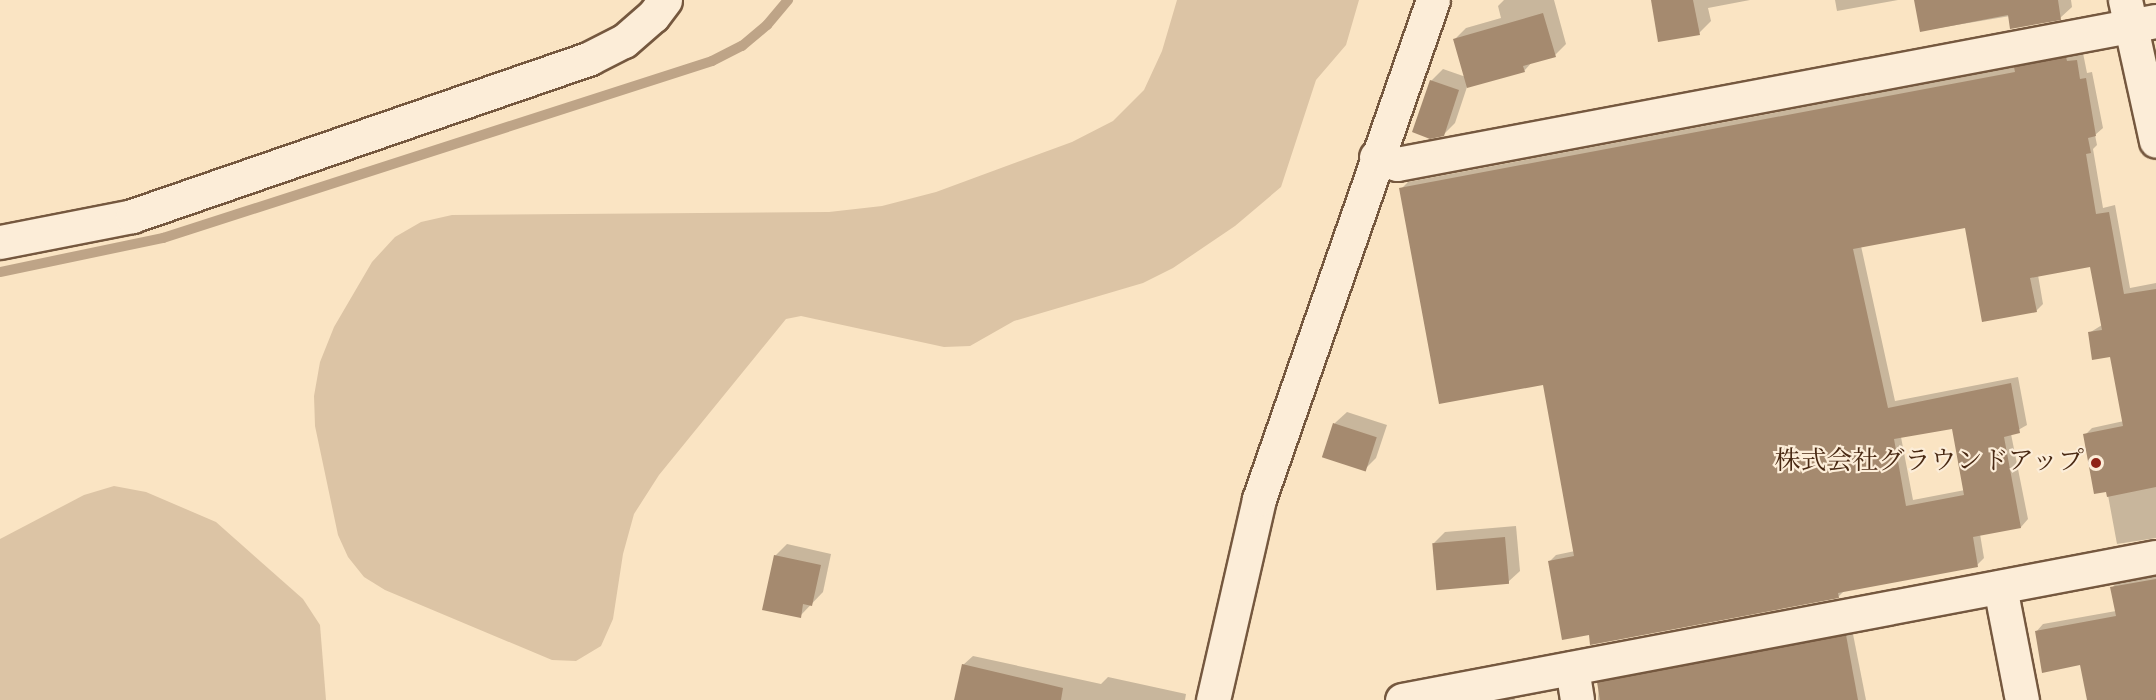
<!DOCTYPE html>
<html>
<head>
<meta charset="utf-8">
<style>
  body { margin:0 }
  #map { position:relative; width:2156px; height:700px; overflow:hidden; background:#fae4c3; font-family:"Sorts Mill Goudy","Noto Serif JP",serif }
  div>[style] { position:absolute }
  .green>* { inset:0; background:#dcc4a5 }
  .shadow>* { inset:0; background:#0003 }
  .stream>* { height:10px; margin:-5px; padding:0 5px; transform-origin:5px; border-radius:5px; background:#bea487 }
  .building>* { inset:0; background:#a58a6f; transform-origin:0 0 }
  .roads { filter:drop-shadow(2px 0 #75583f) drop-shadow(-2px 0 #75583f) drop-shadow(0 2px #75583f) drop-shadow(0 -2px #75583f) }
  .minor>* { height:33px; margin:-16.5px; padding:0 16.5px; transform-origin:16.5px; border-radius:16.5px; background:#fcedd8 }
  .dots>* { width:16px; height:16px; translate:-50% -50%; box-sizing:border-box; border:3px solid #fcedd8; border-radius:50% }
  span { translate:-50% -50%; white-space:nowrap; text-align:center; line-height:1.15; -webkit-text-stroke:4.5px #fcedd8; paint-order:stroke }
  .poi-label { font-size:26px; color:#492913 }
  .right { translate:-100% -50%; text-align:right }
</style>
</head>
<body>
<div id="map">
  <div class="green">
    <div style="clip-path:polygon(1177px 0,1359px 0,1346px 45px,1316px 80px,1281px 187px,1235px 226px,1173px 268px,1143px 283px,1014px 321px,970px 346px,944px 347px,801px 316px,786px 319px,659px 475px,634px 514px,623px 554px,613px 619px,601px 646px,576px 661px,552px 660px,385px 590px,364px 577px,348px 557px,338px 535px,315px 426px,314px 396px,320px 362px,334px 327px,372px 262px,395px 237px,421px 222px,452px 215px,829px 212px,882px 206px,936px 192px,1072px 142px,1113px 121px,1144px 90px,1162px 51px)"></div>
    <div style="clip-path:polygon(114px 486px,146px 492px,216px 522px,303px 599px,320px 625px,326px 700px,0 700px,0 539px,84px 495px)"></div>
  </div>
  <div class="shadow">
    <div style="clip-path:polygon(1504px 0,1554px 0,1566px 44px,1555px 55px,1533px 61px,1524px 71px,1467px 87px,1455px 123px,1443px 135px,1431px 81px,1443px 69px,1466px 77px,1455px 39px,1466px 28px,1501px 18px,1498px 6px)"></div>
    <div style="clip-path:polygon(1652px 0,1750px 0,1708px 8px,1711px 21px,1699px 33px)"></div>
    <div style="clip-path:polygon(1835px 0,1898px 0,1837px 11px)"></div>
    <div style="clip-path:polygon(1915px 0,2071px 0,2072px 7px,2060px 18px,2010px 16px,1921px 31px)"></div>
    <div style="clip-path:polygon(evenodd,2073px 51px,2074px 55px,2083px 53px,2087px 73px,2092px 72px,2103px 128px,2095px 135px,2097px 145px,2093px 149px,2103px 208px,2115px 205px,2130px 288px,2156px 283px,2156px 538px,2117px 544px,2107px 490px,2085px 435px,2092px 428px,2124px 421px,2111px 355px,2089px 333px,2102px 325px,2091px 265px,2038px 275px,2043px 304px,2036px 311px,1966px 226px,1861px 246px,1895px 401px,2018px 377px,2027px 425px,2011px 434px,2028px 519px,2021px 527px,1980px 534px,1984px 558px,1977px 565px,1844px 591px,1838px 597px,1590px 633px,1549px 562px,1556px 555px,1575px 551px,1544px 383px,1401px 189px,1408px 182px,2016px 67px,2023px 60px,2073px 51px,1953px 427px,1965px 490px,1913px 500px,1901px 437px,1953px 427px)"></div>
    <div style="clip-path:polygon(1347px 412px,1387px 425px,1376px 458px,1364px 470px,1323px 456px,1335px 423px)"></div>
    <div style="clip-path:polygon(1516px 526px,1520px 571px,1508px 582px,1433px 544px,1445px 532px)"></div>
    <div style="clip-path:polygon(787px 544px,831px 554px,823px 592px,800px 616px,775px 556px)"></div>
    <div style="clip-path:polygon(2156px 570px,2156px 700px,2088px 700px,2081px 664px,2036px 632px,2043px 624px,2116px 611px,2112px 588px,2119px 580px)"></div>
    <div style="clip-path:polygon(1852px 629px,1866px 700px,1598px 700px,1599px 683px,1606px 676px)"></div>
    <div style="clip-path:polygon(973px 656px,1101px 684px,1108px 677px,1186px 694px,1185px 700px,956px 700px,963px 665px)"></div>
    <div style="clip-path:polygon(1514px 697px,1515px 700px,1497px 700px)"></div>
  </div>
  <div class="stream">
    <div style="left:0;top:272px;width:167px;rotate:-11.8deg"></div>
    <div style="left:163px;top:238px;width:577px;rotate:-17.87deg"></div>
    <div style="left:712px;top:61px;width:34px;rotate:-27deg"></div>
    <div style="left:742px;top:46px;width:33px;rotate:-40deg"></div>
    <div style="left:767px;top:25px;width:33px;rotate:-50deg"></div>
  </div>
  <div class="building">
    <div style="clip-path:polygon(1651px 0,1693px 0,1700px 35px,1658px 42px)"></div>
    <div style="clip-path:polygon(1914px 0,2058px 0,2061px 20px,2010px 29px,2008px 15px,1920px 32px)"></div>
    <div style="clip-path:polygon(1543px 13px,1556px 57px,1523px 66px,1525px 72px,1467px 88px,1453px 39px)"></div>
    <div style="clip-path:polygon(evenodd,2066px 57px,2067px 61px,2077px 60px,2080px 79px,2086px 78px,2096px 136px,2088px 138px,2091px 153px,2086px 154px,2096px 214px,2109px 212px,2124px 294px,2156px 289px,2156px 487px,2107px 497px,2106px 492px,2094px 494px,2083px 434px,2123px 426px,2110px 357px,2092px 360px,2088px 332px,2102px 330px,2090px 267px,2030px 278px,2037px 312px,1982px 322px,1965px 228px,1853px 249px,1888px 408px,2011px 383px,2020px 433px,2004px 437px,2021px 528px,1973px 537px,1978px 567px,1838px 593px,1839px 598px,1590px 645px,1589px 635px,1562px 640px,1548px 561px,1574px 556px,1543px 385px,1439px 404px,1399px 188px,2015px 72px,2014px 67px,2066px 57px,1952px 429px,1964px 495px,1906px 506px,1894px 439px,1952px 429px)"></div>
    <div style="clip-path:polygon(1430px 80px,1459px 90px,1444px 136px,1430px 139px,1412px 132px)"></div>
    <div style="left:1333px;top:423px;width:46px;height:36px;rotate:18deg"></div>
    <div style="left:1505px;top:537px;width:47px;height:73px;rotate:85deg"></div>
    <div style="clip-path:polygon(774px 555px,821px 565px,812px 606px,803px 604px,801px 618px,762px 610px)"></div>
    <div style="clip-path:polygon(2156px 579px,2156px 700px,2087px 700px,2080px 665px,2042px 673px,2035px 631px,2116px 616px,2110px 587px)"></div>
    <div style="clip-path:polygon(1846px 635px,1858px 700px,1600px 700px,1597px 682px)"></div>
    <div style="clip-path:polygon(962px 664px,1063px 688px,1061px 700px,954px 700px)"></div>
  </div>
  <div class="roads">
    <div class="minor">
      <div style="left:2125px;top:0;width:144px;rotate:77.6deg"></div>
      <div style="left:1376px;top:157px;width:22px;rotate:18deg"></div>
      <div style="left:1397px;top:164px;width:772px;rotate:-10.67deg"></div>
      <div style="left:0;top:242px;width:135px;rotate:-11.1deg"></div>
      <div style="left:132px;top:216px;width:484px;rotate:-19deg"></div>
      <div style="left:590px;top:58px;width:38px;rotate:-27deg"></div>
      <div style="left:624px;top:41px;width:38px;rotate:-41deg"></div>
      <div style="left:653px;top:16px;width:20px;rotate:-53deg"></div>
      <div style="left:2000px;top:587px;width:115px;rotate:79deg"></div>
      <div style="left:1572px;top:668px;width:32px;rotate:81deg"></div>
      <div style="left:1213px;top:700px;width:206px;rotate:-77.1deg"></div>
      <div style="left:1259px;top:499px;width:528px;rotate:-70.78deg"></div>
      <div style="left:1402px;top:700px;width:767px;rotate:-10.74deg"></div>
    </div>
  </div>
  <div class="dots">
    <div style="left:2096px;top:463px;background:#8f2418"></div>
  </div>
  <div class="poi-label">
    <span class="right" style="left:2084px;top:463px">株式会社グラウンドアップ</span>
  </div>
</div>
</body>
</html>
